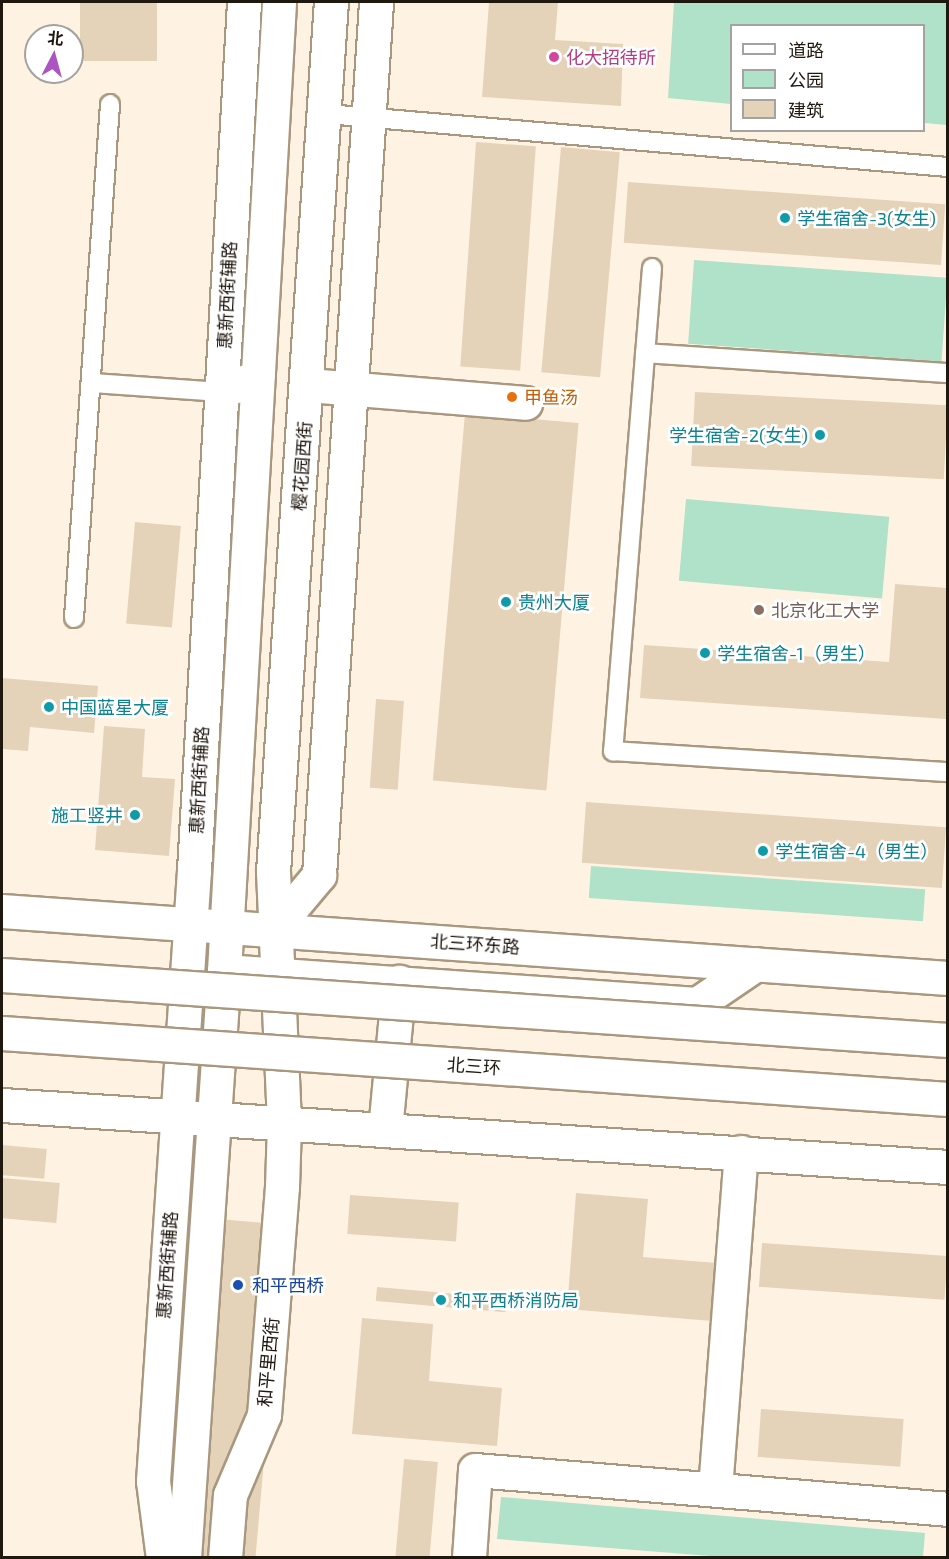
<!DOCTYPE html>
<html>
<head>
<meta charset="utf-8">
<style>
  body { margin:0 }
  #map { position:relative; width:949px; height:1559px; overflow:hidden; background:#fef3e3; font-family:"Exo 2","Noto Sans SC",sans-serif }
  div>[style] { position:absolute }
  .green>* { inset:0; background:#afe2c8; transform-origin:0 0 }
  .building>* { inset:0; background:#e5d3b9; transform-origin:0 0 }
  .roads { filter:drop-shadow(2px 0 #a9987f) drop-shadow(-2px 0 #a9987f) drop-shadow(0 2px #a9987f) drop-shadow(0 -2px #a9987f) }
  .service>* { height:18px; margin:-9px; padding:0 9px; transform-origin:9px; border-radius:9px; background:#fff }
  .minor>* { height:33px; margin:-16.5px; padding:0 16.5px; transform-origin:16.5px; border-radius:16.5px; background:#fff }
  .tertiary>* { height:33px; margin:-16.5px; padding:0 16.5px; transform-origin:16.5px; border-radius:16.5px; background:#fff }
  .primary>* { height:33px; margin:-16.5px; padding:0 16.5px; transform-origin:16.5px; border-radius:16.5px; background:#fff }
  .bridges { filter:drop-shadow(2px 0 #a9987f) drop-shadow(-2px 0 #a9987f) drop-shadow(0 2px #a9987f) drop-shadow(0 -2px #a9987f) }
  .trunk-bridge>* { height:33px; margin:-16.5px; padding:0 16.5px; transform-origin:16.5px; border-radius:16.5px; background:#fff }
  .dots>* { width:16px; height:16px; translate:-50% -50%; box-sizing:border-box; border:3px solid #fff; border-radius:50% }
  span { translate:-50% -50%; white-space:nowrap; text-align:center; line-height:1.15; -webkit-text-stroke:5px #fff; paint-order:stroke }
  .hotel-label { font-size:18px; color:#b23c85 }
  .left { translate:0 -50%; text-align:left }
  .culture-label { font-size:18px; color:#0d838f }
  .right { translate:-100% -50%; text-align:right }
  .street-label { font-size:18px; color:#1f180f }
  .food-label { font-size:18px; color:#c56008 }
  .education-label { font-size:18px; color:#785e54 }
  .transit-label { font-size:18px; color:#164399 }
  .frame { position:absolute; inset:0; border:3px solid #1f180f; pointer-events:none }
  .legend { position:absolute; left:730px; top:24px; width:195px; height:108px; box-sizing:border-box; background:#fff; border:2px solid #a5a39f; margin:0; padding:8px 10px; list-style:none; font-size:18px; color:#1f180f }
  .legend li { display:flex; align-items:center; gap:12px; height:30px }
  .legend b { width:30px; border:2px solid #a5a39f }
  .north { position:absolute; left:24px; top:24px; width:60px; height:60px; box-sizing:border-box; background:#fff; border:2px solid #a5a39f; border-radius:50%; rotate:6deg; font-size:16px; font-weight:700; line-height:24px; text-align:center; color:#1f180f }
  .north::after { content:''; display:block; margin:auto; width:21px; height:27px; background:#ab54c2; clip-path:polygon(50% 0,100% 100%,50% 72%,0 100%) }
</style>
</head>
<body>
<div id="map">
  <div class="green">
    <div style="clip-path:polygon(674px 2px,947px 2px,947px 125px,924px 123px,924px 26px,732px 26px,731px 104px,668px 98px)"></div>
    <div style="left:694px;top:260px;width:254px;height:84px;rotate:4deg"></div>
    <div style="left:686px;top:499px;width:204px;height:82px;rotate:5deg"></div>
    <div style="left:591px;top:866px;width:335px;height:32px;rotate:4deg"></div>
    <div style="clip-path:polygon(501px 1497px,925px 1533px,923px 1557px,723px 1557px,497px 1539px)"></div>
  </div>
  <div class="building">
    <div style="left:80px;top:2px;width:77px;height:59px"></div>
    <div style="clip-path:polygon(489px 2px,558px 2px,555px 40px,623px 44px,621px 106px,482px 97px)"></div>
    <div style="left:476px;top:142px;width:60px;height:225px;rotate:4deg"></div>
    <div style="left:561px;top:147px;width:59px;height:226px;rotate:5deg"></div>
    <div style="left:628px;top:182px;width:318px;height:61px;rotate:4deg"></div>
    <div style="left:695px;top:392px;width:253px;height:74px;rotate:3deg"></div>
    <div style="left:465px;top:413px;width:114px;height:369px;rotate:5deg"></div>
    <div style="left:135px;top:522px;width:46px;height:102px;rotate:5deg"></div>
    <div style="clip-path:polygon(895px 584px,948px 588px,946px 719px,640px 698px,644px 645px,889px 662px)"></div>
    <div style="clip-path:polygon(2px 678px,98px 686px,94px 733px,30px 727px,28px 751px,2px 749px)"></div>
    <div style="left:376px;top:699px;width:28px;height:89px;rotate:4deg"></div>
    <div style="clip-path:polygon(104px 726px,145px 729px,142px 777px,175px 779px,169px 856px,95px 850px)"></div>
    <div style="left:586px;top:802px;width:361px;height:61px;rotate:4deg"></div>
    <div style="left:2px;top:1145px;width:45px;height:30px;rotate:5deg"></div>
    <div style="left:2px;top:1178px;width:58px;height:40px;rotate:5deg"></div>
    <div style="clip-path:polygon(576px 1193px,648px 1199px,643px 1257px,717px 1263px,712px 1321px,567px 1309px)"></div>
    <div style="left:350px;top:1195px;width:109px;height:39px;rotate:4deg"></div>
    <div style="left:185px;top:1216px;width:100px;height:343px;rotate:5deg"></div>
    <div style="left:762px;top:1243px;width:186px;height:44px;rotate:4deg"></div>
    <div style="left:377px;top:1287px;width:130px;height:14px;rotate:5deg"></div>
    <div style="clip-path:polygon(362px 1318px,433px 1324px,429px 1381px,502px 1388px,497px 1446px,352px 1434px)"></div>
    <div style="left:761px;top:1409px;width:143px;height:48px;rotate:4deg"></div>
    <div style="left:404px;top:1459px;width:34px;height:99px;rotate:5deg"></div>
  </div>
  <div class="roads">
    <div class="service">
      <div style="left:327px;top:114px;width:623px;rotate:4.88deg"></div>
      <div style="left:652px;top:268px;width:485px;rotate:94.6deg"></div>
      <div style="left:613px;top:751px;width:336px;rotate:3.6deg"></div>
      <div style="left:645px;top:353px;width:304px;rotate:3.8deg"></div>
      <div style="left:93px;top:383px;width:128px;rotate:4deg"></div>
      <div style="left:74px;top:618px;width:515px;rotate:-85.99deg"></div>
    </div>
    <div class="minor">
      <div style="left:308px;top:385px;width:218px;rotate:4.7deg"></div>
      <div style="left:715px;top:1489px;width:338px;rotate:-85.6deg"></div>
      <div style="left:469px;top:1558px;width:88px;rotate:-86.1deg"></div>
      <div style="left:475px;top:1470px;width:475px;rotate:4.7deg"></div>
    </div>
    <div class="tertiary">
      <div style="left:2px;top:911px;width:948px;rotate:4.05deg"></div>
      <div style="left:273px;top:930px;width:72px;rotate:-50.1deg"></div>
      <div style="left:319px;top:875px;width:875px;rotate:-86.26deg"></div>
      <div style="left:224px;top:971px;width:474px;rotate:4deg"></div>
      <div style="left:697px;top:1004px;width:71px;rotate:-34.1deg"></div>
      <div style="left:2px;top:1105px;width:948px;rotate:3.75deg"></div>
      <div style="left:385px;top:1130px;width:149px;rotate:-84.6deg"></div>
      <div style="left:163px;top:1558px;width:78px;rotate:-97.4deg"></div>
      <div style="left:153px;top:1481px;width:612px;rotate:-86.16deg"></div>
      <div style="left:194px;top:870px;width:869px;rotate:-86.7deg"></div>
    </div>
    <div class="primary">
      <div style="left:221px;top:392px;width:40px;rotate:-23.4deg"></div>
      <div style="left:184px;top:1558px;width:588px;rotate:-86.1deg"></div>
      <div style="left:224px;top:971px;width:971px;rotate:-86.75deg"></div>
      <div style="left:225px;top:1558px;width:63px;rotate:-85.5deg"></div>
      <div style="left:230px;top:1495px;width:87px;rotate:-67deg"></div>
      <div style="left:264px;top:1415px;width:229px;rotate:-85.5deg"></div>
      <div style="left:282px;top:1187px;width:64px;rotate:-88.2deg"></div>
      <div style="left:284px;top:1123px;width:251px;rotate:-92.5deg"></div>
      <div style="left:273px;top:872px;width:872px;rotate:-86.19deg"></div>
    </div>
  </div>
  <div class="bridges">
    <div class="trunk-bridge">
      <div style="left:2px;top:975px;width:948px;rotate:3.93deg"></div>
      <div style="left:2px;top:1033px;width:948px;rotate:3.99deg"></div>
    </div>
  </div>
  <div class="dots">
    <div style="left:554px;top:57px;background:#d1479c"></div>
    <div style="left:785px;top:218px;background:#0f9aa8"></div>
    <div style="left:512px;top:397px;background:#e8710a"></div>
    <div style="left:820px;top:435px;background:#0f9aa8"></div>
    <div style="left:506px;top:602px;background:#0f9aa8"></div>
    <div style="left:759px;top:610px;background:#8d6e63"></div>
    <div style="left:705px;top:653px;background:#0f9aa8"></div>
    <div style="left:49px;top:707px;background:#0f9aa8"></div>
    <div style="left:135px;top:815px;background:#0f9aa8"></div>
    <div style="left:763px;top:851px;background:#0f9aa8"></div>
    <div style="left:238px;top:1285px;background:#1a4fb4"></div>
    <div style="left:441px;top:1300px;background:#0f9aa8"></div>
  </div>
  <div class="hotel-label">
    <span class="left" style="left:566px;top:57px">化大招待所</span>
  </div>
  <div class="culture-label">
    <span class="left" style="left:797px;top:218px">学生宿舍-3(女生)</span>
    <span class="right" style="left:808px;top:435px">学生宿舍-2(女生)</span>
    <span class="left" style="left:518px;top:602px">贵州大厦</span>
    <span class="left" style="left:717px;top:653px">学生宿舍-1（男生）</span>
    <span class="left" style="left:61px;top:707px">中国蓝星大厦</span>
    <span class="right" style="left:123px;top:815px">施工竖井</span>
    <span class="left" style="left:775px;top:851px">学生宿舍-4（男生）</span>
    <span class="left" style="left:453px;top:1300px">和平西桥消防局</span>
  </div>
  <div class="street-label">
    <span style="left:227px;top:295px;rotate:-87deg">惠新西街辅路</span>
    <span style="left:302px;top:466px;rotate:-86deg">樱花园西街</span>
    <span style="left:199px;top:780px;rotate:-87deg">惠新西街辅路</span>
    <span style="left:475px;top:944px;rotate:4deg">北三环东路</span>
    <span style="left:474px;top:1066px;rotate:4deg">北三环</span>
    <span style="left:167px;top:1265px;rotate:-86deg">惠新西街辅路</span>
    <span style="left:268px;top:1362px;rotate:-85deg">和平里西街</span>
  </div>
  <div class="food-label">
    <span class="left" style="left:524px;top:397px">甲鱼汤</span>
  </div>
  <div class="education-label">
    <span class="left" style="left:771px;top:610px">北京化工大学</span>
  </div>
  <div class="transit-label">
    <span class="left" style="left:252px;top:1285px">和平西桥</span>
  </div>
  <div class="frame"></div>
  <ul class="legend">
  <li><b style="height:8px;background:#fff"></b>道路</li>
  <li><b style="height:16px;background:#afe2c8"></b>公园</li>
  <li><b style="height:16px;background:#e5d3b9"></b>建筑</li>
  </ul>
  <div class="north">北</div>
</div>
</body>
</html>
